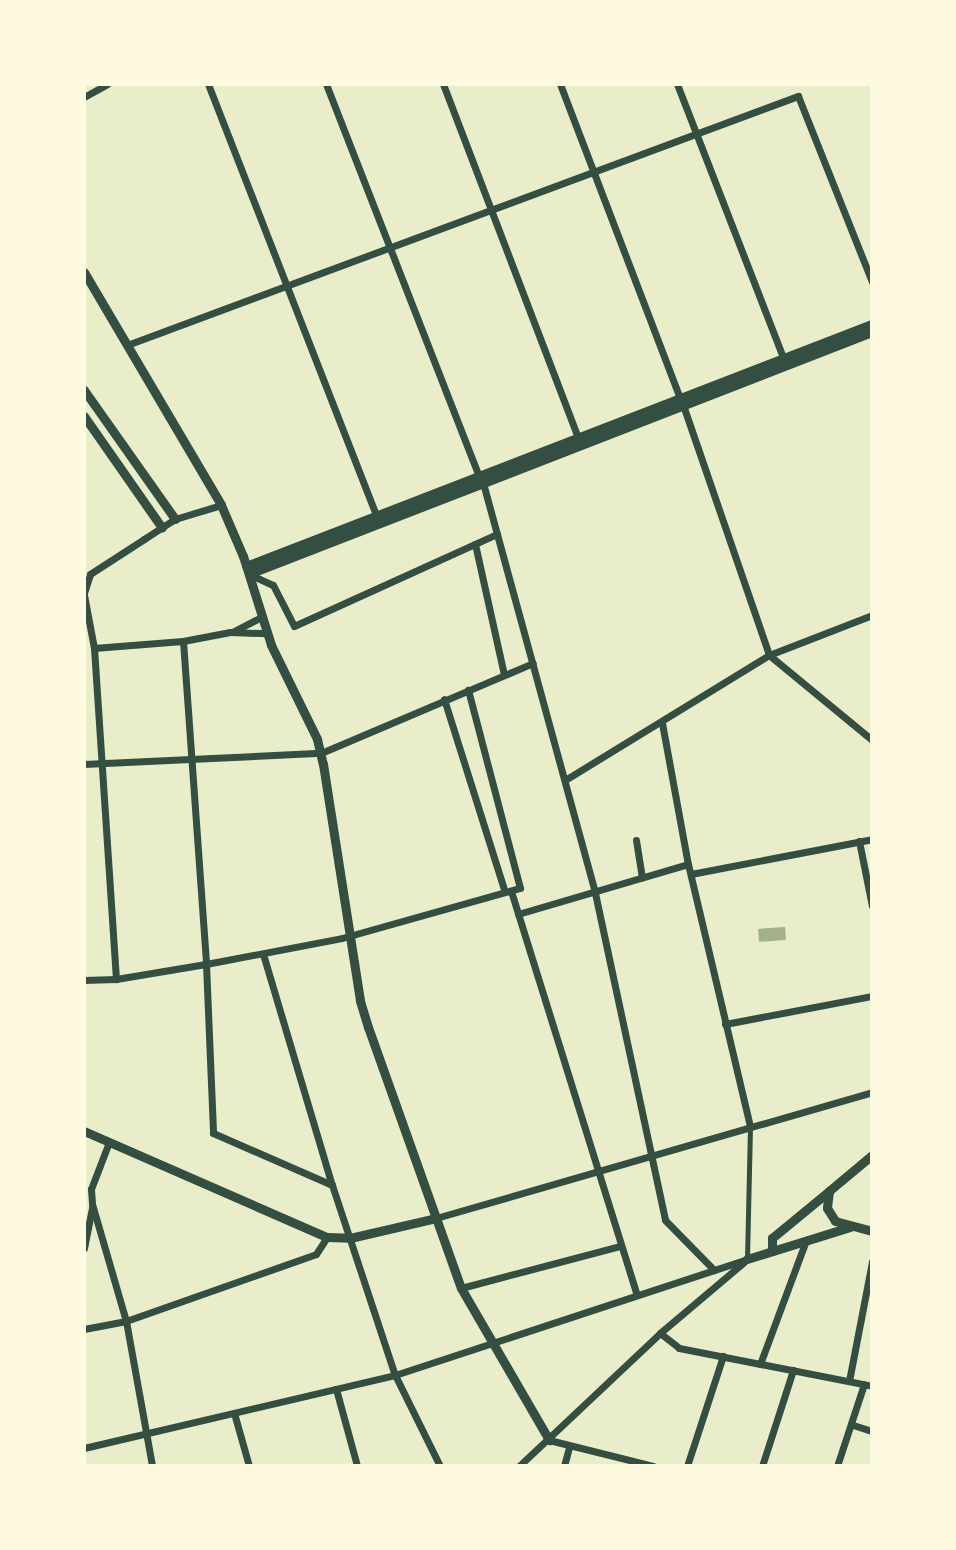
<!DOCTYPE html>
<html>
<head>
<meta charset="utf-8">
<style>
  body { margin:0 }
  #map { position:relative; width:956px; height:1550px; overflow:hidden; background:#e9edc9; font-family:Rubik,sans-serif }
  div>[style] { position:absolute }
  .water>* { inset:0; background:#a3b18a; transform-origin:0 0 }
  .pedestrian>* { height:5px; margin:-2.5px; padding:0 2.5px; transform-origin:2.5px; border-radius:2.5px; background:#344e41 }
  .minor>* { height:7px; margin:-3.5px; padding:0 3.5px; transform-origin:3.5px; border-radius:3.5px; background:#344e41 }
  .tertiary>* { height:9px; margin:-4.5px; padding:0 4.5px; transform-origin:4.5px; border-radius:4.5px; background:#344e41 }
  span { translate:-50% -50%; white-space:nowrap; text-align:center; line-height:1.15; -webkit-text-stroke:6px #fefae0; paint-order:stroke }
  .frame { position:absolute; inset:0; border:86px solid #fefae0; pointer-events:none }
</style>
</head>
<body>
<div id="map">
  <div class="water">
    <div style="left:785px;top:927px;width:13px;height:27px;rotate:86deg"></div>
  </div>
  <div class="pedestrian">
    <div style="left:747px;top:1259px;width:132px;rotate:-88.7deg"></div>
  </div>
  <div class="minor">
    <div style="left:208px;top:84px;width:463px;rotate:68.7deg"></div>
    <div style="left:326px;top:84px;width:422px;rotate:68.7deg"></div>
    <div style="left:443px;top:84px;width:378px;rotate:69.1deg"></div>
    <div style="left:560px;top:84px;width:336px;rotate:69.1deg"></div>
    <div style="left:677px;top:84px;width:293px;rotate:68.8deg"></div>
    <div style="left:84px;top:97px;width:26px;rotate:-29deg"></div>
    <div style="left:127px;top:345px;width:716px;rotate:-20.36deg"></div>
    <div style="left:798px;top:96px;width:200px;rotate:68.3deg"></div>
    <div style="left:683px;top:405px;width:264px;rotate:71deg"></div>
    <div style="left:769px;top:655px;width:134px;rotate:39.5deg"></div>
    <div style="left:483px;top:483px;width:425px;rotate:74.7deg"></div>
    <div style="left:595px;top:893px;width:334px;rotate:77.9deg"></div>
    <div style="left:665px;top:1220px;width:70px;rotate:45.6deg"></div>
    <div style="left:475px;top:544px;width:134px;rotate:77.5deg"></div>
    <div style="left:249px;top:574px;width:26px;rotate:25deg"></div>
    <div style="left:273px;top:585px;width:46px;rotate:62.9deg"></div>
    <div style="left:294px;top:626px;width:223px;rotate:-24.4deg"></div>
    <div style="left:84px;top:593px;width:20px;rotate:-72deg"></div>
    <div style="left:90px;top:574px;width:64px;rotate:-32.9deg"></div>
    <div style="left:144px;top:539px;width:37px;rotate:-33deg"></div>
    <div style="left:175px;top:519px;width:48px;rotate:-16.9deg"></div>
    <div style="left:84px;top:595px;width:54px;rotate:79.3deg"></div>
    <div style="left:94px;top:648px;width:89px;rotate:-4.5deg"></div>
    <div style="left:183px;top:641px;width:48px;rotate:-10.8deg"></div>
    <div style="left:230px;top:632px;width:37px;rotate:2deg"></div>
    <div style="left:234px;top:631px;width:31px;rotate:-27deg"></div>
    <div style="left:183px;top:641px;width:324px;rotate:85.9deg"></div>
    <div style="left:206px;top:964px;width:169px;rotate:87.6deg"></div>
    <div style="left:213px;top:1133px;width:130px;rotate:23.6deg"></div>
    <div style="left:94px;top:648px;width:332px;rotate:86.2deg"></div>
    <div style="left:444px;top:699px;width:202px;rotate:72.5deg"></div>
    <div style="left:662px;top:723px;width:143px;rotate:79.6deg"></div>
    <div style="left:688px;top:864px;width:270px;rotate:76.7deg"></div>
    <div style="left:84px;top:764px;width:237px;rotate:-2.7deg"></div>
    <div style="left:321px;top:753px;width:230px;rotate:-23deg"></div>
    <div style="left:565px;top:780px;width:239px;rotate:-31.5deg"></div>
    <div style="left:769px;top:655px;width:110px;rotate:-21.2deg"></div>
    <div style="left:636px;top:840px;width:38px;rotate:81deg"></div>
    <div style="left:859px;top:841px;width:66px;rotate:78.7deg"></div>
    <div style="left:691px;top:874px;width:184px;rotate:-10.9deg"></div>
    <div style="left:511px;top:891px;width:423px;rotate:72.7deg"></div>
    <div style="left:518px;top:914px;width:177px;rotate:-16.4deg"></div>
    <div style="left:263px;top:954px;width:241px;rotate:73.4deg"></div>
    <div style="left:332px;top:1185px;width:200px;rotate:71.7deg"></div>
    <div style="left:395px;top:1375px;width:102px;rotate:63.7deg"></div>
    <div style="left:84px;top:980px;width:32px;rotate:-2deg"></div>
    <div style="left:116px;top:979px;width:91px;rotate:-9.5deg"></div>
    <div style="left:206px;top:964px;width:138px;rotate:-10.8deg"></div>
    <div style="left:342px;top:938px;width:185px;rotate:-15.7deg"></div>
    <div style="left:520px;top:888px;width:205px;rotate:-104.7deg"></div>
    <div style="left:725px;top:1024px;width:150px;rotate:-10.8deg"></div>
    <div style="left:109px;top:1142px;width:50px;rotate:111deg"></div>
    <div style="left:91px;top:1189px;width:15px;rotate:86deg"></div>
    <div style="left:92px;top:1204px;width:122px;rotate:73.8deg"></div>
    <div style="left:126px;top:1321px;width:147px;rotate:79.8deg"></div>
    <div style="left:436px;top:1218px;width:454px;rotate:-16.1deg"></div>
    <div style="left:84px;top:1248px;width:41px;rotate:-78.7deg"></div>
    <div style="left:461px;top:1288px;width:164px;rotate:-14.8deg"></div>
    <div style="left:84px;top:1329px;width:43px;rotate:-10.8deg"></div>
    <div style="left:126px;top:1321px;width:201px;rotate:-19.4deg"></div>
    <div style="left:316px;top:1254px;width:20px;rotate:-57deg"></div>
    <div style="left:660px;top:1333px;width:24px;rotate:38deg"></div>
    <div style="left:679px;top:1348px;width:197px;rotate:11.1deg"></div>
    <div style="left:760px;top:1364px;width:132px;rotate:-69.6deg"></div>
    <div style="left:849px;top:1381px;width:122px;rotate:-79.1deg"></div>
    <div style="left:336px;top:1389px;width:80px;rotate:74.7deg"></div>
    <div style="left:234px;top:1413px;width:55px;rotate:74.2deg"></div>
    <div style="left:853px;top:1425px;width:20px;rotate:18deg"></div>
    <div style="left:549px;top:1440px;width:107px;rotate:14deg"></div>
    <div style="left:84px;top:1448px;width:319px;rotate:-13.2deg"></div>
    <div style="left:395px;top:1375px;width:371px;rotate:-18.2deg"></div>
    <div style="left:519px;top:1466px;width:194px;rotate:-43.3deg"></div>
    <div style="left:660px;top:1333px;width:110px;rotate:-40.2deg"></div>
    <div style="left:564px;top:1466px;width:20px;rotate:-75deg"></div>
    <div style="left:687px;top:1466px;width:116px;rotate:-71.9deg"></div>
    <div style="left:762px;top:1466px;width:101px;rotate:-72.1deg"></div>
    <div style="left:837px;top:1466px;width:86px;rotate:-71.8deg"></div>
  </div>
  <div class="tertiary">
    <div style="left:84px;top:272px;width:270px;rotate:59.5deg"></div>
    <div style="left:221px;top:505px;width:56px;rotate:66.7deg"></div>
    <div style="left:243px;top:556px;width:93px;rotate:72.5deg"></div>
    <div style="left:271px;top:645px;width:105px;rotate:63.9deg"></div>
    <div style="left:317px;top:739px;width:26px;rotate:77deg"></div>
    <div style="left:323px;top:764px;width:240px;rotate:81.1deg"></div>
    <div style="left:360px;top:1001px;width:27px;rotate:73deg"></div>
    <div style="left:368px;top:1027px;width:277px;rotate:70.4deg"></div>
    <div style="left:461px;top:1288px;width:176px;rotate:59.9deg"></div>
    <div style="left:84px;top:390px;width:158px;rotate:54.8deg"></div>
    <div style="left:84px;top:416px;width:136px;rotate:55.1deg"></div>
    <div style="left:246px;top:566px;width:671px;rotate:-21.14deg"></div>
    <div style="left:249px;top:574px;width:668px;rotate:-21.23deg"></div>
    <div style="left:84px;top:1131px;width:265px;rotate:23.6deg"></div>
    <div style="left:327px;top:1237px;width:23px;rotate:2deg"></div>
    <div style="left:350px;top:1238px;width:88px;rotate:-13.1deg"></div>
    <div style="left:872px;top:1155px;width:56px;rotate:140.1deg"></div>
    <div style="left:829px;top:1191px;width:17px;rotate:97deg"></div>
    <div style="left:827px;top:1208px;width:15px;rotate:58deg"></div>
    <div style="left:835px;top:1221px;width:38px;rotate:15deg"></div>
    <div style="left:772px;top:1251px;width:13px;rotate:-90deg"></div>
    <div style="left:772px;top:1238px;width:74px;rotate:-39.5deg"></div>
    <div style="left:747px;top:1259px;width:108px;rotate:-17.3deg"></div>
  </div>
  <div class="frame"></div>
</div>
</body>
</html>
